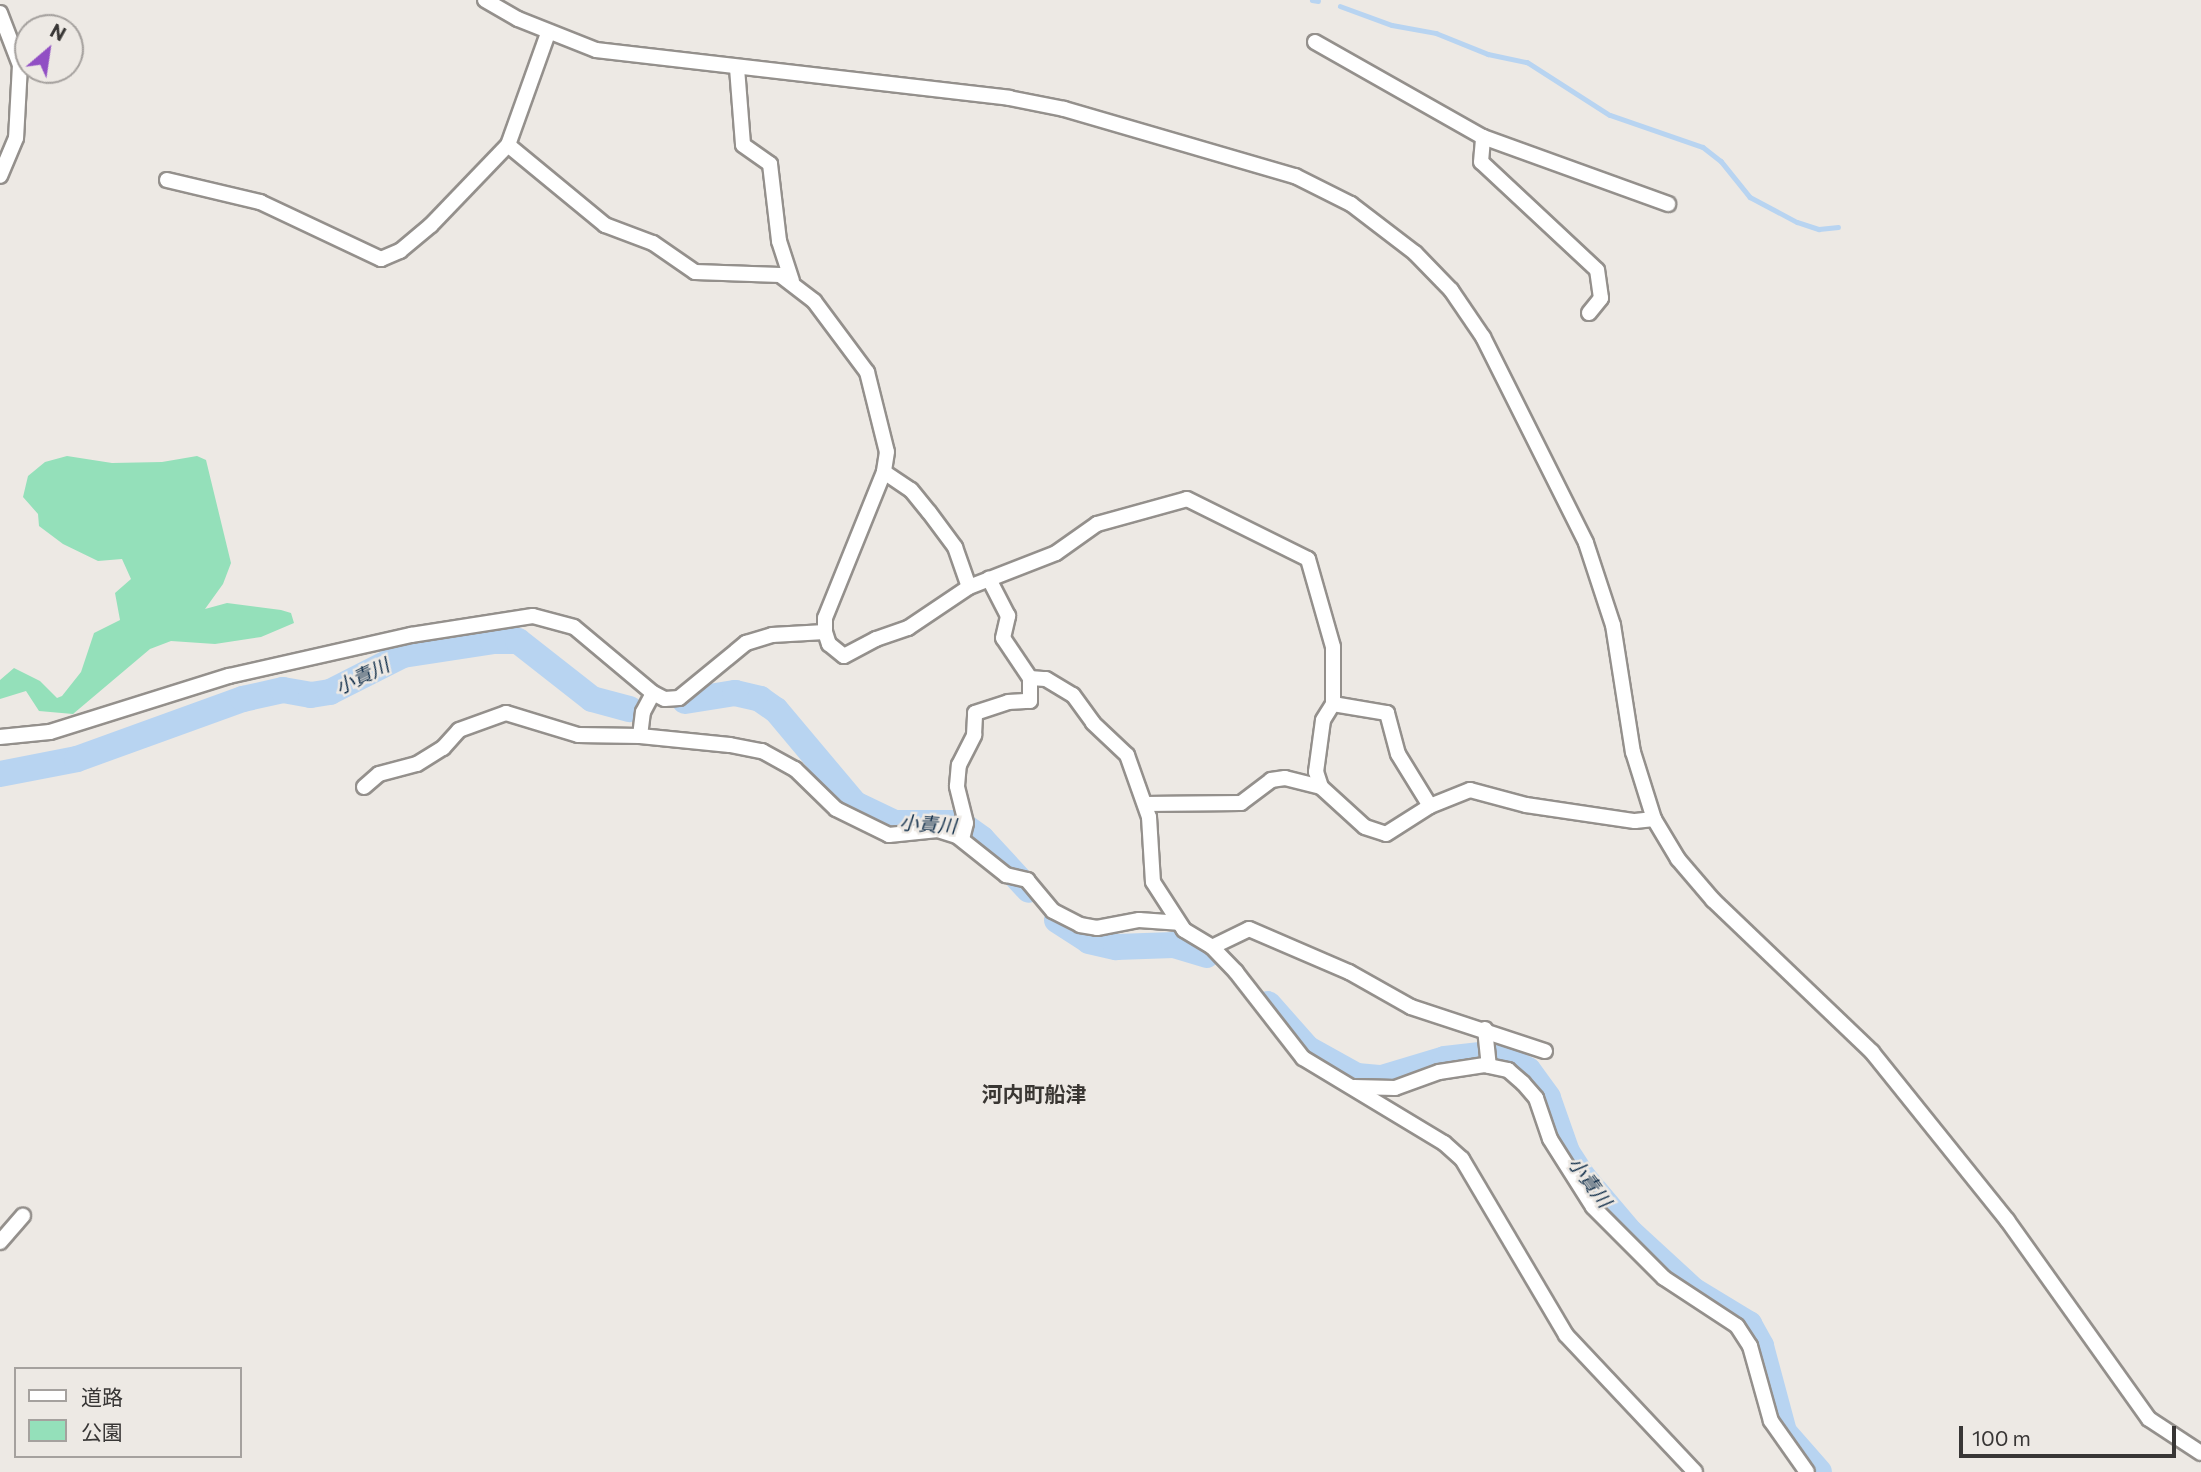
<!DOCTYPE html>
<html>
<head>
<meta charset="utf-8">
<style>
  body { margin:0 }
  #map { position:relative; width:2201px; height:1472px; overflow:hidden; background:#ede9e4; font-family:Commissioner,"Noto Sans JP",sans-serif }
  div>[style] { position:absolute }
  .green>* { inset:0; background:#94e0ba }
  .stream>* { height:4.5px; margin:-2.25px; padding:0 2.25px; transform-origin:2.25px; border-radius:2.25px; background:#b8d4f1 }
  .river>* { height:26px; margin:-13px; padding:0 13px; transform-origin:13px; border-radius:13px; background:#b8d4f1 }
  .roads { filter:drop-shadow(2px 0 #94908c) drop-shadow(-2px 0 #94908c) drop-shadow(0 2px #94908c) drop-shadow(0 -2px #94908c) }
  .minor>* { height:14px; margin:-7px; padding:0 7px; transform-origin:7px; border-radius:7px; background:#fff }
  span { translate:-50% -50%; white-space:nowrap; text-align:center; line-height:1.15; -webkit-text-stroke:5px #ede9e4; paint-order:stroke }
  .water-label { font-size:19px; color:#0e2c48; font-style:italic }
  .quarter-label { font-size:21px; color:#393632; font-weight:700 }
  .legend { position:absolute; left:14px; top:1367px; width:228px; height:91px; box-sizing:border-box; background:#ede9e4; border:2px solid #a5a19e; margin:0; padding:9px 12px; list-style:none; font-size:21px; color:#383635 }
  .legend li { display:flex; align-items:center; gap:14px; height:35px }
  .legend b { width:35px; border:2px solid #a5a19e }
  .north { position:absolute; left:14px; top:14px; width:70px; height:70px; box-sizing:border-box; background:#ede9e4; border:2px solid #a5a19e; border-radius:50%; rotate:29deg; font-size:19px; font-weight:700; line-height:28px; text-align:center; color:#383635 }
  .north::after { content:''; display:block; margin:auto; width:24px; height:32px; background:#914fc4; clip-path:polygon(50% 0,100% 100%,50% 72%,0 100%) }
  .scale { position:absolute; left:1959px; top:1426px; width:217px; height:32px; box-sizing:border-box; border:4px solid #383635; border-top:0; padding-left:9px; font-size:21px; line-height:24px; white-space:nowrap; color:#383635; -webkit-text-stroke:5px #ede9e4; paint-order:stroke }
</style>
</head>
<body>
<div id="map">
  <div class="green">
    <div style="clip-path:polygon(67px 456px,112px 463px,162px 462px,197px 456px,206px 460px,231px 563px,223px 584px,205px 609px,227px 603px,281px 610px,291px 613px,294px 623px,261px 637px,215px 644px,171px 641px,150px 649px,73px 714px,39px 711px,26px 691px,0 699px,0 680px,14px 668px,40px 681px,57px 698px,62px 696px,81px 672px,94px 633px,120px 620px,115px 593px,131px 579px,122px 559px,98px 561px,63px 544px,39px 526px,38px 514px,23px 497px,28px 476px,45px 462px)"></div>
  </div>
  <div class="stream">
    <div style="left:1312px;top:0;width:6px;rotate:9deg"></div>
    <div style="left:1340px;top:6px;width:55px;rotate:20.1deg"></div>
    <div style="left:1392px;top:25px;width:45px;rotate:10.3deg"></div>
    <div style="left:1436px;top:33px;width:56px;rotate:22deg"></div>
    <div style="left:1488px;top:54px;width:40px;rotate:12deg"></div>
    <div style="left:1527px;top:62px;width:98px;rotate:32.6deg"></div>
    <div style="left:1610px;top:115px;width:98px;rotate:19deg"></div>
    <div style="left:1703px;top:147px;width:23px;rotate:38deg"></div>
    <div style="left:1721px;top:161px;width:46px;rotate:51.1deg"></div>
    <div style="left:1750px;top:197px;width:53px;rotate:28deg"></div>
    <div style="left:1797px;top:222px;width:23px;rotate:18deg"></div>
    <div style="left:1819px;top:229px;width:19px;rotate:-6deg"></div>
  </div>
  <div class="river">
    <div style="left:685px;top:701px;width:51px;rotate:-9.1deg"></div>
    <div style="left:735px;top:693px;width:26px;rotate:13deg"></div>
    <div style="left:760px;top:699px;width:19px;rotate:35deg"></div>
    <div style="left:776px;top:710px;width:123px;rotate:50deg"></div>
    <div style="left:855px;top:804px;width:44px;rotate:25.4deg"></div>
    <div style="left:895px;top:823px;width:65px"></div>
    <div style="left:960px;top:823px;width:27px;rotate:36deg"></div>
    <div style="left:982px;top:839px;width:69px;rotate:47.3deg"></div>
    <div style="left:0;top:774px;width:78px;rotate:-11deg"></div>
    <div style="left:77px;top:759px;width:177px;rotate:-19.9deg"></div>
    <div style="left:243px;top:699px;width:41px;rotate:-12.7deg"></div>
    <div style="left:283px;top:690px;width:28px;rotate:10deg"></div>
    <div style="left:311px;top:695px;width:19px;rotate:-9deg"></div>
    <div style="left:330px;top:692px;width:82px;rotate:-26.9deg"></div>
    <div style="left:403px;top:655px;width:91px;rotate:-8.8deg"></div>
    <div style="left:493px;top:641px;width:25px"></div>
    <div style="left:518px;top:641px;width:94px;rotate:38.1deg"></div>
    <div style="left:592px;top:699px;width:39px;rotate:15deg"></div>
    <div style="left:1057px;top:920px;width:38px;rotate:33deg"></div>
    <div style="left:1089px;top:941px;width:28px;rotate:13deg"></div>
    <div style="left:1116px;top:947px;width:58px;rotate:-2deg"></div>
    <div style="left:1174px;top:945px;width:34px;rotate:17deg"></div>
    <div style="left:1268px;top:1004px;width:60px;rotate:48.4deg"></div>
    <div style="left:1308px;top:1049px;width:56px;rotate:28.9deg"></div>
    <div style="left:1357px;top:1076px;width:25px;rotate:5deg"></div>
    <div style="left:1382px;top:1078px;width:66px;rotate:-16.8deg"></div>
    <div style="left:1445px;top:1059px;width:51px;rotate:-6.7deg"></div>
    <div style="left:1496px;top:1053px;width:36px;rotate:28deg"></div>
    <div style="left:1528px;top:1070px;width:34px;rotate:54deg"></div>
    <div style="left:1548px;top:1098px;width:57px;rotate:70.6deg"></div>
    <div style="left:1567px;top:1152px;width:31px;rotate:57deg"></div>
    <div style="left:1584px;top:1178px;width:71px;rotate:49.6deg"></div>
    <div style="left:1630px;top:1232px;width:86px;rotate:42.6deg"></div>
    <div style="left:1693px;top:1290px;width:66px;rotate:31.3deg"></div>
    <div style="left:1749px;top:1324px;width:25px;rotate:61deg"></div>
    <div style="left:1761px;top:1346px;width:89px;rotate:75deg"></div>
    <div style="left:1784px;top:1432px;width:53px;rotate:48.8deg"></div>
  </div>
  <div class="roads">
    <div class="minor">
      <div style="left:485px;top:0;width:38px;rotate:30deg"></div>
      <div style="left:518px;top:19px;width:84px;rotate:21.7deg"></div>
      <div style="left:596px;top:50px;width:416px;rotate:6.6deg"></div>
      <div style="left:1009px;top:98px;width:56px;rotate:11.3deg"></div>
      <div style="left:1064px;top:109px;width:241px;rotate:16.2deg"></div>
      <div style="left:1295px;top:176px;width:63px;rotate:26.6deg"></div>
      <div style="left:1351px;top:204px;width:81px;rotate:37.4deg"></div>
      <div style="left:1415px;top:253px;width:52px;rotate:45.8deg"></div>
      <div style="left:1451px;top:290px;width:57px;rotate:55.8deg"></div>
      <div style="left:1483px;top:337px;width:230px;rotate:63.4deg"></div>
      <div style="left:1586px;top:543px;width:86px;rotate:71.8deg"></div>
      <div style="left:1613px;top:625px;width:129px;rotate:81.1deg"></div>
      <div style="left:1633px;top:752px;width:70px;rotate:72.6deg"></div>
      <div style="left:1654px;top:819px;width:47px;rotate:59deg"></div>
      <div style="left:1678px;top:859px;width:54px;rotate:49.5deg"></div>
      <div style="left:1713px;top:900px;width:220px;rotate:43.7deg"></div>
      <div style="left:1872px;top:1052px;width:216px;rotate:51.2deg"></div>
      <div style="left:2007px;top:1220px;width:244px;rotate:54.5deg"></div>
      <div style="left:2149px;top:1419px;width:62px;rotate:33.2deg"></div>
      <div style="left:0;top:13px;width:56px;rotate:69deg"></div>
      <div style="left:20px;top:65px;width:73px;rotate:93.1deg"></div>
      <div style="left:16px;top:138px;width:41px;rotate:112.8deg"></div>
      <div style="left:1315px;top:42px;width:193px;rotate:29.5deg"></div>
      <div style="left:737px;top:68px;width:77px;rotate:85.5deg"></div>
      <div style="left:743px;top:145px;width:33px;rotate:35deg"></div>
      <div style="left:770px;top:164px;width:78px;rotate:83.3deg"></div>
      <div style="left:779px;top:241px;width:42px;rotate:72deg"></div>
      <div style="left:508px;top:145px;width:126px;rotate:39.5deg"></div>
      <div style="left:605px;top:225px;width:51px;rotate:20.6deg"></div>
      <div style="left:653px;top:243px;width:51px;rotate:34.6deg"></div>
      <div style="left:695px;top:272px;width:85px;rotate:2deg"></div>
      <div style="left:780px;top:275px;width:43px;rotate:37.4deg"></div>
      <div style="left:814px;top:301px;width:89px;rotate:53.3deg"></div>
      <div style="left:867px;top:372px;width:82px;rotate:76deg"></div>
      <div style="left:887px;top:452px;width:20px;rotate:99deg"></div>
      <div style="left:884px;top:472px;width:32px;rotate:34deg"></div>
      <div style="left:911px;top:490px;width:28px;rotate:51deg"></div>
      <div style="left:929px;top:512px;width:44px;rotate:53.4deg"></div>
      <div style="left:955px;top:547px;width:42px;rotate:70.7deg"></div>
      <div style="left:167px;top:180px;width:96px;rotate:13.3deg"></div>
      <div style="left:260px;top:202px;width:134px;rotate:25.2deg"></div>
      <div style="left:381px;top:259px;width:21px;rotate:-23deg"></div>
      <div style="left:400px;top:251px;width:40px;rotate:-40deg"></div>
      <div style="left:431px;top:225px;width:111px;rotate:-46.1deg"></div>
      <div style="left:508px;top:145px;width:119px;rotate:-70.3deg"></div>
      <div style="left:1589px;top:313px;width:19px;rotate:-51deg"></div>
      <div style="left:1601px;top:298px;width:28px;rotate:-98deg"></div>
      <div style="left:1597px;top:270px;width:158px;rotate:-137deg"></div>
      <div style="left:1481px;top:162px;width:25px;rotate:-85deg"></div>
      <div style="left:1483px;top:137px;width:197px;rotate:19.9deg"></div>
      <div style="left:825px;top:632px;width:14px;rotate:-90deg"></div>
      <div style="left:825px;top:618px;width:157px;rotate:-68deg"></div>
      <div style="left:1030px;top:678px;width:16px;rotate:4deg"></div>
      <div style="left:1046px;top:679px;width:31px;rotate:31deg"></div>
      <div style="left:1073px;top:695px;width:34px;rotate:54deg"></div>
      <div style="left:1093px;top:723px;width:47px;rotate:43.3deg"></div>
      <div style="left:1127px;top:755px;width:66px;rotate:70.5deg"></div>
      <div style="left:1149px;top:817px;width:65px;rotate:86.5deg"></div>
      <div style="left:1153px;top:882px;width:57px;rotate:57.1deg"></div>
      <div style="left:1184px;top:930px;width:33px;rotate:31deg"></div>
      <div style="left:1212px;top:947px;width:35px;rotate:46deg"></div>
      <div style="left:1236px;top:972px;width:109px;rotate:52.1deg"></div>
      <div style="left:1303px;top:1058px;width:165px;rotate:31.1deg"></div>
      <div style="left:1444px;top:1143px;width:24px;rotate:42deg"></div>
      <div style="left:1462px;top:1159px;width:204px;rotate:59.4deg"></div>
      <div style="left:1566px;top:1335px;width:188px;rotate:46.7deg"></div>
      <div style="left:640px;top:736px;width:24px;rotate:-83deg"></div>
      <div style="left:643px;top:712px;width:21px;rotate:-62deg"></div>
      <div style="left:0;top:737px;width:50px;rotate:-5.7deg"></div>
      <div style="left:50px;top:732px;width:188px;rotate:-17.4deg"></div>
      <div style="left:229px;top:676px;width:187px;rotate:-12.7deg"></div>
      <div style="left:411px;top:635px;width:123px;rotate:-8.9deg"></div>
      <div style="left:533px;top:616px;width:42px;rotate:15deg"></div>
      <div style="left:574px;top:627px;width:103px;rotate:39.9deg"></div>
      <div style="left:653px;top:693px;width:13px;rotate:27deg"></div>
      <div style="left:665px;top:699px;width:14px;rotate:-4deg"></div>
      <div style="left:679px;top:698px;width:87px;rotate:-39.4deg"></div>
      <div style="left:746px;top:643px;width:27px;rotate:-17deg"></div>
      <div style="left:772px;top:635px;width:53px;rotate:-3.2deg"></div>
      <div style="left:825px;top:632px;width:13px;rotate:72deg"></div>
      <div style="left:829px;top:644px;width:19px;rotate:39deg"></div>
      <div style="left:844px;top:656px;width:36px;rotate:-28deg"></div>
      <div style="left:876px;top:639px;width:34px;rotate:-19deg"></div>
      <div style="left:908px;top:628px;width:73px;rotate:-33.9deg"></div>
      <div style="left:969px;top:587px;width:93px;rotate:-21.3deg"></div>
      <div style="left:1056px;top:553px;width:50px;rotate:-35.3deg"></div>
      <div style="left:1097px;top:524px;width:93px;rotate:-15.5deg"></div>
      <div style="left:1187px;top:499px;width:135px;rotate:26.4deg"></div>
      <div style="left:1308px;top:559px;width:91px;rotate:74.1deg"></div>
      <div style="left:1333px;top:647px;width:57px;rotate:90deg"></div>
      <div style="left:1333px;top:704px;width:55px;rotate:9.5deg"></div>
      <div style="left:1387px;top:713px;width:42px;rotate:75deg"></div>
      <div style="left:1398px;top:754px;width:61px;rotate:58.4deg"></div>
      <div style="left:364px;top:787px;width:20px;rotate:-41deg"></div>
      <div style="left:379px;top:774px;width:39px;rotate:-15deg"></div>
      <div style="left:417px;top:764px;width:31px;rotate:-32deg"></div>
      <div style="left:443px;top:748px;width:24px;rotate:-48deg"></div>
      <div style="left:459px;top:730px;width:50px;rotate:-19.9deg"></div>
      <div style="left:506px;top:713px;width:75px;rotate:17deg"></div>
      <div style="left:578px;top:735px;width:62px;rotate:0.9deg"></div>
      <div style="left:640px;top:736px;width:90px;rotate:5.7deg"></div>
      <div style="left:730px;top:745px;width:33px;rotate:11deg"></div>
      <div style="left:762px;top:751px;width:38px;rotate:29deg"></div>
      <div style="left:795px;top:769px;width:57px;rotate:44.3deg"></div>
      <div style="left:836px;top:809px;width:59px;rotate:26.1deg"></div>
      <div style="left:889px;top:835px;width:49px;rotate:-5.8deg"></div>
      <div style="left:938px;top:830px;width:20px;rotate:18deg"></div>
      <div style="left:957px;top:836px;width:63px;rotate:38.5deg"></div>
      <div style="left:1006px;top:875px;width:22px;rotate:13deg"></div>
      <div style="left:1027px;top:880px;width:40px;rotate:50deg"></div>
      <div style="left:1053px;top:911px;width:30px;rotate:27deg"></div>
      <div style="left:1080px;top:925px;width:17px;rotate:10deg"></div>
      <div style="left:1097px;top:928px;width:43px;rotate:-10.8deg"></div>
      <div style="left:1139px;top:920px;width:39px;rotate:4deg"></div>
      <div style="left:1321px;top:787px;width:16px;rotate:-108deg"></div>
      <div style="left:1316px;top:772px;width:52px;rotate:-82.3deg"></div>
      <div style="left:1323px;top:720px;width:19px;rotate:-58deg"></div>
      <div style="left:1145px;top:804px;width:96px;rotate:-0.6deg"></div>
      <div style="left:1241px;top:803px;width:38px;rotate:-37deg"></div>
      <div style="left:1271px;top:780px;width:14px;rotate:-8deg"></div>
      <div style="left:1285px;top:778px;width:37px;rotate:14deg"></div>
      <div style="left:1321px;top:787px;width:59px;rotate:42.3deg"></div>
      <div style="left:1365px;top:827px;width:22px;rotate:18deg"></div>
      <div style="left:1386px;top:834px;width:52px;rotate:-32.5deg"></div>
      <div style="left:1430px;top:806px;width:43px;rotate:-21.8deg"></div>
      <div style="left:1470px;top:790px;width:58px;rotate:15deg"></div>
      <div style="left:1526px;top:805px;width:110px;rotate:8.4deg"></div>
      <div style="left:1635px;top:821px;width:19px;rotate:-6deg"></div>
      <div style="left:962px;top:839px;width:16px;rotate:-76deg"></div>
      <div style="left:966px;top:823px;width:38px;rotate:-104deg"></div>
      <div style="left:957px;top:786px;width:21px;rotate:-85deg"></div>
      <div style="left:959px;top:765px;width:34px;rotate:-63deg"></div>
      <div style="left:974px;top:735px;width:22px;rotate:-87deg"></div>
      <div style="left:975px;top:713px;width:35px;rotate:-18deg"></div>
      <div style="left:1008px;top:702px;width:22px;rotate:-3deg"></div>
      <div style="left:1030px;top:701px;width:23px;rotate:-90deg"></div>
      <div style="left:1030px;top:678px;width:48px;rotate:-124deg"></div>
      <div style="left:1003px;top:638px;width:23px;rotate:-77deg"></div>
      <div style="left:1008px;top:616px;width:42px;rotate:-117.2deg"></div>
      <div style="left:1212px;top:947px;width:41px;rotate:-25.9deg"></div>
      <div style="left:1249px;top:929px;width:109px;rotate:23.3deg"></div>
      <div style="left:1349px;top:972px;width:71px;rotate:29.4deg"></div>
      <div style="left:1411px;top:1007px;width:141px;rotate:18.2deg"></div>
      <div style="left:1485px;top:1029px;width:37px;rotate:84deg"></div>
      <div style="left:1354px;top:1087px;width:41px;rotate:1.4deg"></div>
      <div style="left:1395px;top:1088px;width:47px;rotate:-20deg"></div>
      <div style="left:1439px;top:1072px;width:46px;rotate:-8.8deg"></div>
      <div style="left:1484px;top:1065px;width:25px;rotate:12deg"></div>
      <div style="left:1508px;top:1070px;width:20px;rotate:41deg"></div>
      <div style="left:1523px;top:1083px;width:20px;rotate:49deg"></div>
      <div style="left:1536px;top:1098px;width:43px;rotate:71.1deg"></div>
      <div style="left:1550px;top:1139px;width:80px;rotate:57.7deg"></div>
      <div style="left:1593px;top:1207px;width:100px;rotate:45deg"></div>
      <div style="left:1664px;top:1278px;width:87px;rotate:33.3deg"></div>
      <div style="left:1737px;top:1326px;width:24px;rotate:57deg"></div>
      <div style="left:1750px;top:1346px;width:78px;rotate:74.4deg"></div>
      <div style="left:1771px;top:1421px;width:62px;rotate:54.8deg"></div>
      <div style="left:0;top:1242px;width:35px;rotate:-49deg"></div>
    </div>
  </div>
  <div class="water-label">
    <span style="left:362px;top:676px;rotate:-26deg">小責川</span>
    <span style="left:928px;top:824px;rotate:4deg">小責川</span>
    <span style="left:1590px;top:1182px;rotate:53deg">小責川</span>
  </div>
  <div class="quarter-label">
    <span style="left:1034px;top:1094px">河内町船津</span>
  </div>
  <ul class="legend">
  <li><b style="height:9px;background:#fff"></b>道路</li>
  <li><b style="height:19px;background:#94e0ba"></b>公園</li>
  </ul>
  <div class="north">N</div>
  <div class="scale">100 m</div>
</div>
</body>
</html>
